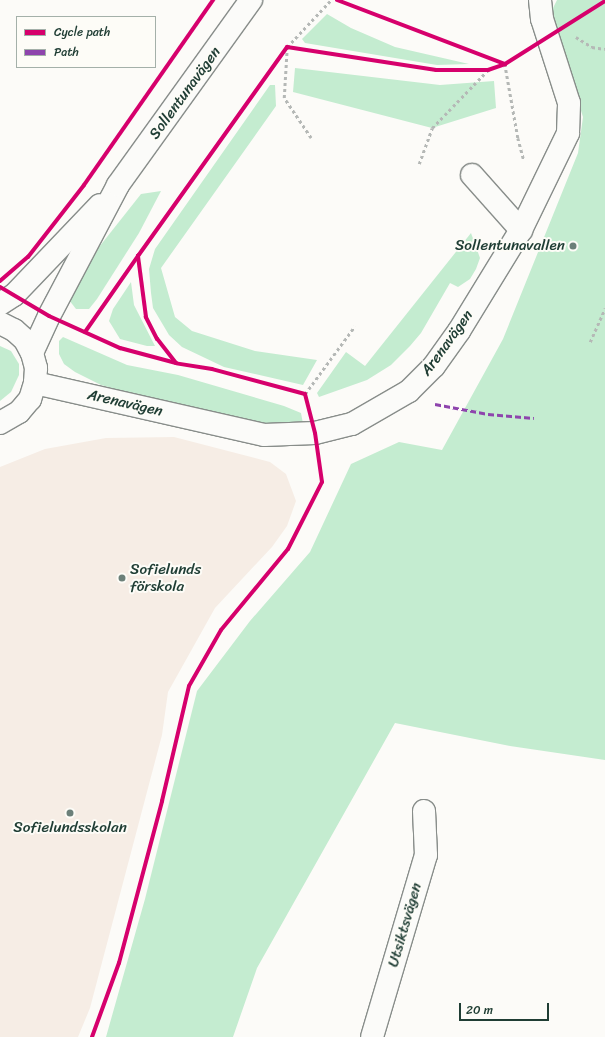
<!DOCTYPE html>
<html>
<head>
<meta charset="utf-8">
<style>
  body { margin:0 }
  #map { position:relative; width:605px; height:1037px; overflow:hidden; background:#fcfbf8; font-family:Sriracha,sans-serif }
  div>[style] { position:absolute }
  .built>* { inset:0; background:#f6ede5 }
  .green>* { inset:0; background:#c4ecd0 }
  .path>* { height:2.5px; margin-top:-1.25px; transform-origin:0; background:repeating-linear-gradient(90deg,#b5b8b6 0 3px,transparent 0 6px) }
  .roads { filter:drop-shadow(1px 0 #888d8a) drop-shadow(-1px 0 #888d8a) drop-shadow(0 1px #888d8a) drop-shadow(0 -1px #888d8a) }
  .minor>* { height:22px; margin:-11px; padding:0 11px; transform-origin:11px; border-radius:11px; background:#fbfbf9 }
  .quiet>* { height:3px; margin-top:-1.5px; transform-origin:0; background:repeating-linear-gradient(90deg,#8e44ad 0 6px,transparent 0 9px) }
  .cycleway>* { height:4px; margin:-2px; padding:0 2px; transform-origin:2px; border-radius:2px; background:#d6006c }
  .dots>* { width:11px; height:11px; translate:-50% -50%; box-sizing:border-box; border:2px solid #fdfcf7; border-radius:50% }
  span { translate:-50% -50%; white-space:nowrap; text-align:center; line-height:1.15; -webkit-text-stroke:4px #fdfcf7; paint-order:stroke }
  .street-label { font-size:15px; color:#1f3d34 }
  .poi-label { font-size:15px; color:#1f3d34 }
  .right { translate:-100% -50%; text-align:right }
  .left { translate:0 -50%; text-align:left }
  .legend { position:absolute; left:16px; top:16px; width:140px; height:52px; box-sizing:border-box; background:#fdfcf7; border:1px solid #a4b0a9; margin:0; padding:5px 7px; list-style:none; font-size:12px; color:#1f3d34 }
  .legend li { display:flex; align-items:center; gap:8px; height:20px }
  .legend b { width:20px; border:1px solid #a4b0a9 }
  .scale { position:absolute; left:459px; top:1003px; width:90px; height:18px; box-sizing:border-box; border:2px solid #1f3d34; border-top:0; padding-left:5px; font-size:12px; line-height:14px; white-space:nowrap; color:#1f3d34; -webkit-text-stroke:3px #fdfcf7; paint-order:stroke }
</style>
</head>
<body>
<div id="map">
  <div class="built">
    <div style="clip-path:polygon(174px 437px,270px 462px,286px 474px,296px 501px,287px 526px,272px 547px,215px 608px,168px 692px,162px 735px,90px 1008px,78px 1037px,0 1037px,0 467px,45px 449px,106px 438px)"></div>
  </div>
  <div class="green">
    <div style="clip-path:polygon(557px 0,605px 0,605px 760px,510px 746px,395px 723px,257px 968px,233px 1037px,106px 1037px,145px 899px,197px 691px,250px 621px,310px 552px,351px 464px,399px 442px,442px 450px,503px 339px,578px 153px,583px 117px,550px 14px)"></div>
    <div style="clip-path:polygon(327px 14px,351px 28px,395px 47px,469px 64px,437px 65px,305px 43px,302px 39px)"></div>
    <div style="clip-path:polygon(295px 68px,440px 85px,494px 81px,496px 108px,432px 128px,293px 92px)"></div>
    <div style="clip-path:polygon(270px 85px,275px 85px,276px 106px,161px 268px,175px 317px,192px 331px,255px 351px,317px 360px,303px 385px,224px 367px,182px 347px,169px 335px,153px 308px,151px 293px,149px 269px,155px 249px)"></div>
    <div style="clip-path:polygon(161px 191px,139px 233px,97px 299px,89px 309px,76px 309px,69px 300px,88px 261px,141px 194px)"></div>
    <div style="clip-path:polygon(471px 233px,480px 258px,476px 269px,470px 279px,458px 287px,450px 283px,421px 333px,410px 346px,391px 365px,367px 380px,319px 397px,317px 393px,346px 352px,365px 366px)"></div>
    <div style="clip-path:polygon(131px 282px,134px 305px,155px 346px,147px 346px,120px 339px,109px 321px,113px 309px)"></div>
    <div style="clip-path:polygon(63px 337px,127px 365px,178px 375px,284px 406px,301px 413px,304px 429px,256px 422px,154px 400px,101px 385px,75px 372px,64px 364px,59px 354px,59px 341px)"></div>
    <div style="clip-path:polygon(0 346px,11px 351px,19px 364px,19px 375px,11px 392px,0 401px)"></div>
  </div>
  <div class="path">
    <div style="left:576px;top:37px;width:19px;rotate:32deg"></div>
    <div style="left:592px;top:47px;width:13px;rotate:9deg"></div>
    <div style="left:505px;top:64px;width:75px;rotate:80deg"></div>
    <div style="left:518px;top:138px;width:23px;rotate:75deg"></div>
    <div style="left:311px;top:138px;width:48px;rotate:-124deg"></div>
    <div style="left:284px;top:98px;width:51px;rotate:-86.6deg"></div>
    <div style="left:287px;top:47px;width:64px;rotate:-46.9deg"></div>
    <div style="left:419px;top:164px;width:38px;rotate:-70deg"></div>
    <div style="left:432px;top:128px;width:81px;rotate:-46deg"></div>
    <div style="left:590px;top:342px;width:37px;rotate:-66deg"></div>
    <div style="left:305px;top:394px;width:84px;rotate:-53.7deg"></div>
  </div>
  <div class="roads">
    <div class="minor">
      <div style="left:472px;top:175px;width:74px;rotate:48.3deg"></div>
      <div style="left:0;top:304px;width:17px;rotate:-33deg"></div>
      <div style="left:14px;top:295px;width:124px;rotate:-46.3deg"></div>
      <div style="left:0;top:323px;width:16px;rotate:27deg"></div>
      <div style="left:14px;top:330px;width:15px;rotate:42deg"></div>
      <div style="left:25px;top:340px;width:15px;rotate:62deg"></div>
      <div style="left:32px;top:353px;width:16px;rotate:75deg"></div>
      <div style="left:36px;top:368px;width:15px;rotate:94deg"></div>
      <div style="left:35px;top:383px;width:17px;rotate:107deg"></div>
      <div style="left:30px;top:399px;width:17px;rotate:130deg"></div>
      <div style="left:19px;top:412px;width:22px;rotate:150deg"></div>
      <div style="left:32px;top:353px;width:41px;rotate:-65.3deg"></div>
      <div style="left:49px;top:316px;width:148px;rotate:-62.2deg"></div>
      <div style="left:118px;top:185px;width:228px;rotate:-54.3deg"></div>
      <div style="left:35px;top:383px;width:235px;rotate:12.8deg"></div>
      <div style="left:264px;top:435px;width:51px;rotate:-2.2deg"></div>
      <div style="left:315px;top:433px;width:38px;rotate:-14deg"></div>
      <div style="left:352px;top:424px;width:66px;rotate:-30.1deg"></div>
      <div style="left:409px;top:391px;width:35px;rotate:-45deg"></div>
      <div style="left:434px;top:366px;width:43px;rotate:-54.5deg"></div>
      <div style="left:459px;top:331px;width:119px;rotate:-58.5deg"></div>
      <div style="left:521px;top:230px;width:108px;rotate:-64.1deg"></div>
      <div style="left:568px;top:133px;width:30px;rotate:-88deg"></div>
      <div style="left:569px;top:103px;width:88px;rotate:-107.8deg"></div>
      <div style="left:542px;top:19px;width:19px;rotate:-96deg"></div>
      <div style="left:372px;top:1037px;width:190px;rotate:-73.5deg"></div>
      <div style="left:426px;top:855px;width:44px;rotate:-92.6deg"></div>
    </div>
  </div>
  <div class="quiet">
    <div style="left:435px;top:404px;width:54px;rotate:10.7deg"></div>
    <div style="left:488px;top:414px;width:46px;rotate:5deg"></div>
  </div>
  <div class="cycleway">
    <div style="left:337px;top:0;width:180px;rotate:20.9deg"></div>
    <div style="left:505px;top:64px;width:118px;rotate:-32.2deg"></div>
    <div style="left:0;top:281px;width:37px;rotate:-41deg"></div>
    <div style="left:28px;top:257px;width:91px;rotate:-52.1deg"></div>
    <div style="left:84px;top:185px;width:226px;rotate:-55.1deg"></div>
    <div style="left:0;top:287px;width:57px;rotate:30.6deg"></div>
    <div style="left:49px;top:316px;width:78px;rotate:24.3deg"></div>
    <div style="left:120px;top:348px;width:58px;rotate:15deg"></div>
    <div style="left:85px;top:332px;width:93px;rotate:-55.1deg"></div>
    <div style="left:92px;top:1037px;width:79px;rotate:-70deg"></div>
    <div style="left:119px;top:963px;width:168px;rotate:-75.1deg"></div>
    <div style="left:162px;top:801px;width:118px;rotate:-76.8deg"></div>
    <div style="left:189px;top:686px;width:64px;rotate:-60.3deg"></div>
    <div style="left:221px;top:630px;width:105px;rotate:-50.4deg"></div>
    <div style="left:288px;top:549px;width:75px;rotate:-63.1deg"></div>
    <div style="left:322px;top:482px;width:49px;rotate:-98.1deg"></div>
    <div style="left:315px;top:433px;width:40px;rotate:-104.4deg"></div>
    <div style="left:305px;top:394px;width:96px;rotate:-165deg"></div>
    <div style="left:212px;top:369px;width:36px;rotate:-171deg"></div>
    <div style="left:176px;top:363px;width:31px;rotate:-128deg"></div>
    <div style="left:157px;top:339px;width:25px;rotate:-117deg"></div>
    <div style="left:146px;top:317px;width:62px;rotate:-97.5deg"></div>
    <div style="left:138px;top:256px;width:257px;rotate:-54.5deg"></div>
    <div style="left:287px;top:47px;width:151px;rotate:8.8deg"></div>
    <div style="left:436px;top:70px;width:52px"></div>
    <div style="left:488px;top:70px;width:18px;rotate:-19deg"></div>
  </div>
  <div class="dots">
    <div style="left:573px;top:246px;background:#6c8079"></div>
    <div style="left:122px;top:578px;background:#6c8079"></div>
    <div style="left:70px;top:813px;background:#6c8079"></div>
  </div>
  <div class="street-label">
    <span style="left:185px;top:93px;rotate:-54deg">Sollentunavägen</span>
    <span style="left:447px;top:343px;rotate:-54deg">Arenavägen</span>
    <span style="left:125px;top:403px;rotate:13deg">Arenavägen</span>
    <span style="left:405px;top:925px;rotate:-74deg">Utsiktsvägen</span>
  </div>
  <div class="poi-label">
    <span class="right" style="left:565px;top:246px">Sollentunavallen</span>
    <span class="left" style="left:130px;top:578px">Sofielunds<br>förskola</span>
    <span style="left:70px;top:828px">Sofielundsskolan</span>
  </div>
  <ul class="legend">
  <li><b style="height:5px;background:#d6006c"></b>Cycle path</li>
  <li><b style="height:5px;background:#8e44ad"></b>Path</li>
  </ul>
  <div class="scale">20 m</div>
</div>
</body>
</html>
